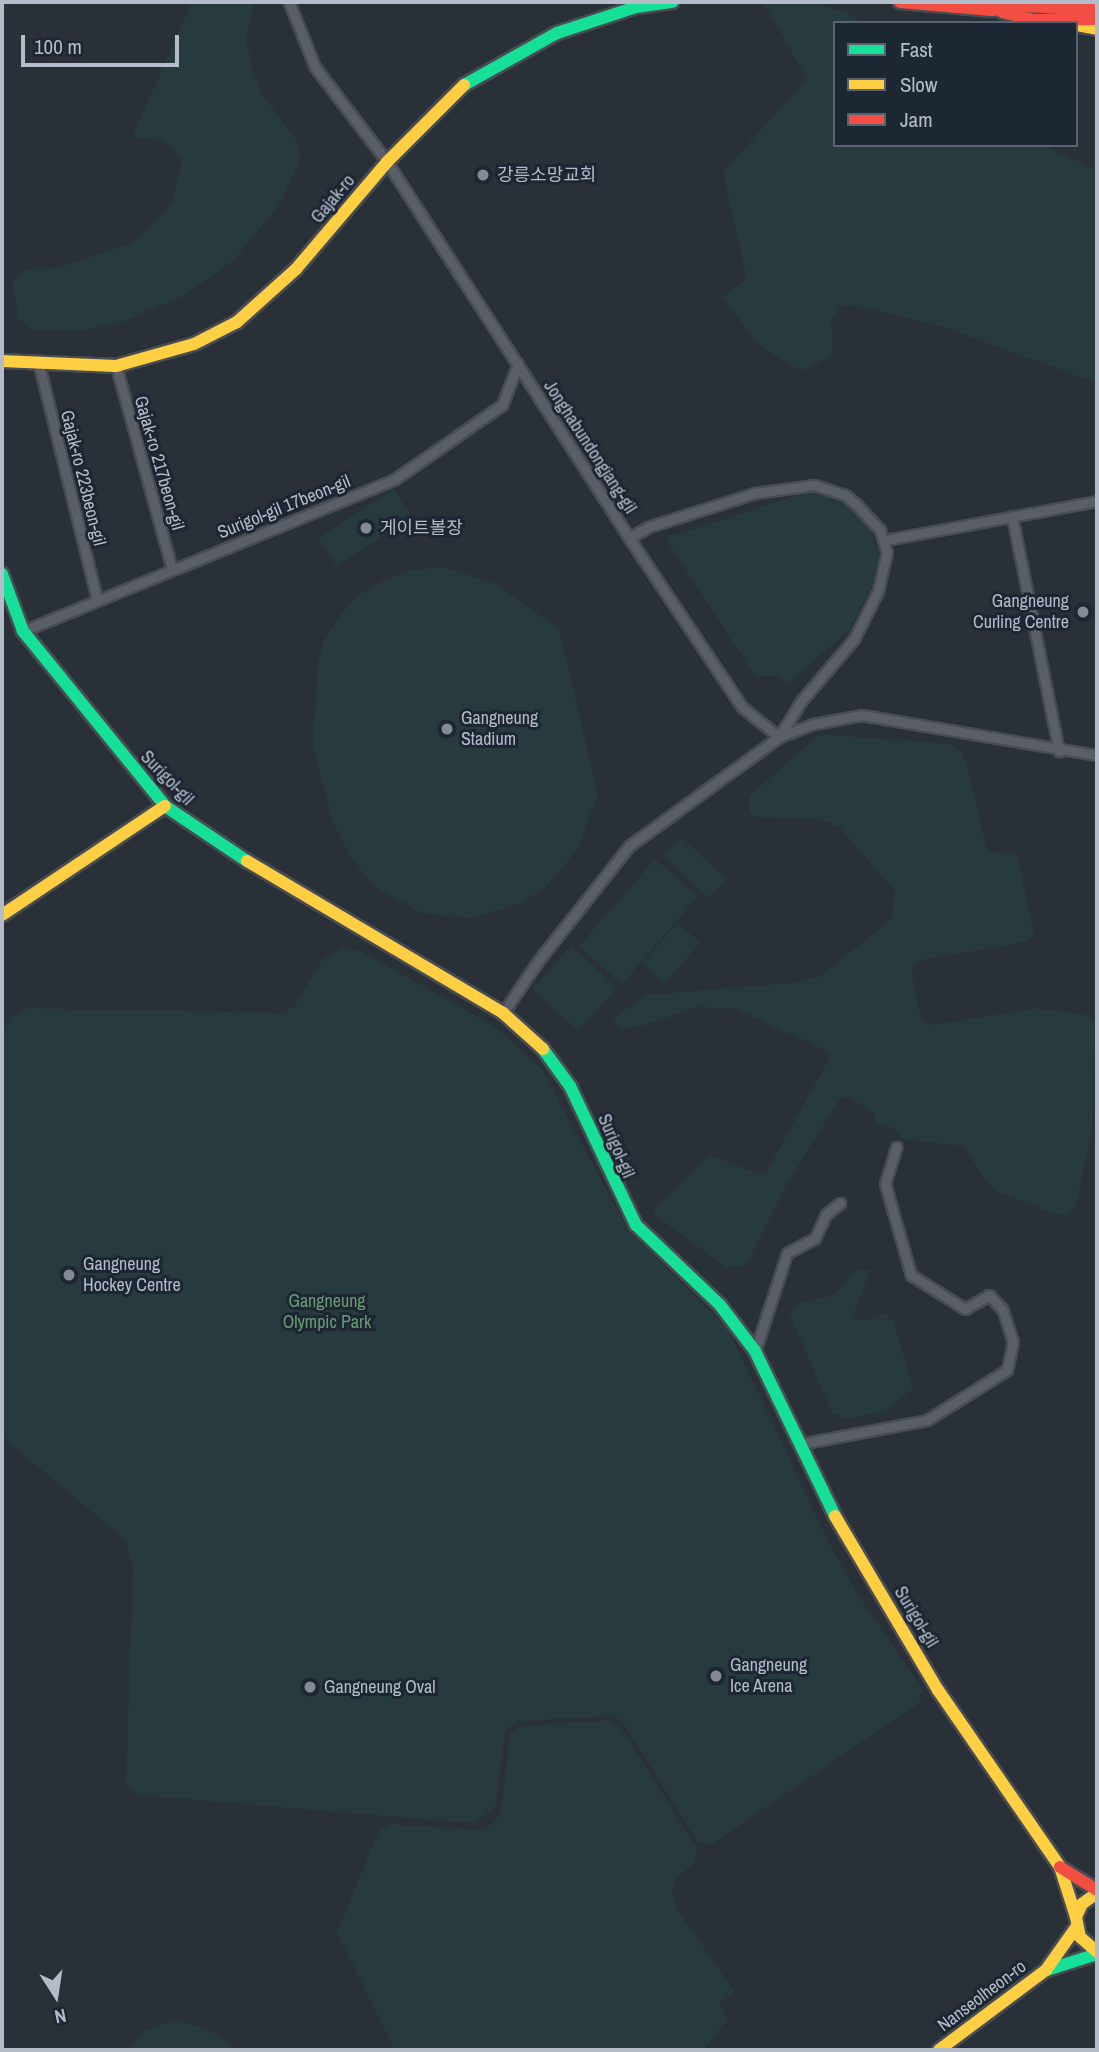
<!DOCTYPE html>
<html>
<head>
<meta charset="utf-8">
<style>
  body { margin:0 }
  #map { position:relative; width:1099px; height:2052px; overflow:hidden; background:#2a3038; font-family:"Archivo Narrow","Noto Sans KR",sans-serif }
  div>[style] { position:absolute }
  .green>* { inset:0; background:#273a3e; transform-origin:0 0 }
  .roads { filter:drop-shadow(2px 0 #484c53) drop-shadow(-2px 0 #484c53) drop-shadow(0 2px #484c53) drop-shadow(0 -2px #484c53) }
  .street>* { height:9px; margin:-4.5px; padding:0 4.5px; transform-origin:4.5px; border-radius:4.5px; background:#5a5e66 }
  .fast>* { height:12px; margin:-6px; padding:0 6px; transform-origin:6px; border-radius:6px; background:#16e098 }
  .slow>* { height:12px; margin:-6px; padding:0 6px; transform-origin:6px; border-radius:6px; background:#ffcf43 }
  .jam>* { height:12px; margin:-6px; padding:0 6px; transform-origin:6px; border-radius:6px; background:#f24e42 }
  .dots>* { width:19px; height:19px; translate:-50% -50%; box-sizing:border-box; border:4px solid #1d2633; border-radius:50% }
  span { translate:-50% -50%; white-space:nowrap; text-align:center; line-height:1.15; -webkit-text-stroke:6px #1d2633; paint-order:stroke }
  .poi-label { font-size:18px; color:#b4bcc9 }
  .left { translate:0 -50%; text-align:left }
  .right { translate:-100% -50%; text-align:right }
  .street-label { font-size:18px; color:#b4bcc9 }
  .park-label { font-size:18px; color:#6b9a76 }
  .frame { position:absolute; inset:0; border:4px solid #b4bcc9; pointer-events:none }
  .legend { position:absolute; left:833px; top:21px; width:245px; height:126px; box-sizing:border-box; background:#1d2633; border:2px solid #59626f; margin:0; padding:9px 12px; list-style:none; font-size:21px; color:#b4bcc9 }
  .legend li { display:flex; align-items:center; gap:14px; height:35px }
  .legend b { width:35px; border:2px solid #59626f }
  .north { position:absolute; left:21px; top:1961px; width:70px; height:70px; -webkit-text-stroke:5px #1d2633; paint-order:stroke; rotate:168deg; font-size:19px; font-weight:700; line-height:28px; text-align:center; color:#b4bcc9 }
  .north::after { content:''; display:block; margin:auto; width:24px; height:32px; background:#b4bcc9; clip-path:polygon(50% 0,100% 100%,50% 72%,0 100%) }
  .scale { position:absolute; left:21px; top:35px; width:158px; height:32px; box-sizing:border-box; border:4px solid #b4bcc9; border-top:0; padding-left:9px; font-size:21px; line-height:24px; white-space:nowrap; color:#b4bcc9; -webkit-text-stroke:5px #1d2633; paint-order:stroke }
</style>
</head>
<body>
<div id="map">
  <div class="green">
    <div style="clip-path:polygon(192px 2px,254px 2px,246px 39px,252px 66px,261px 93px,297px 141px,301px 158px,279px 205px,233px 261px,183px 296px,125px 321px,84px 331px,33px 330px,19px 319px,12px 284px,18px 274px,36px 267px,57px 268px,134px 242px,172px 203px,182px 160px,171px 145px,157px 139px,132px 138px)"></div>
    <div style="clip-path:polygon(814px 3px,847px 12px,862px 23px,835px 23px,835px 145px,1042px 145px,1097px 170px,1097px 383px,943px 327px,850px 305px,840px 308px,831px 320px,833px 355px,800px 371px,759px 345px,722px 297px,747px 279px,723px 172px,807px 79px,764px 4px)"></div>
    <div style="left:394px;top:489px;width:33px;height:90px;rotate:57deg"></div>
    <div style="clip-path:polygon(817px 489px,842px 500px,864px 517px,881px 555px,871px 589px,849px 631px,786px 684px,781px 676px,755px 676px,665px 538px)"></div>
    <div style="clip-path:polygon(445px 567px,496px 584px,559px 629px,598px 795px,577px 850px,545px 888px,522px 903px,472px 918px,421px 913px,375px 887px,350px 856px,333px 822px,313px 744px,318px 663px,324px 640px,342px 613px,358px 595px,383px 581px,411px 570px)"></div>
    <div style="clip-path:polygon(820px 734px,951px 744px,961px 751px,967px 766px,986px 847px,993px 853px,1014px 851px,1018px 859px,1034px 935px,1027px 942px,920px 960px,911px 967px,915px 995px,922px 1021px,934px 1025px,1037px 1008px,1086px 1015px,1094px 1022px,1092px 1131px,1076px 1205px,1069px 1215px,1057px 1215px,998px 1192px,982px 1176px,964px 1146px,902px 1139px,894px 1128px,876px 1123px,874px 1113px,849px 1097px,841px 1097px,788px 1182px,748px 1262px,742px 1267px,725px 1267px,655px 1215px,655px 1208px,710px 1155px,758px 1174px,767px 1171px,829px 1059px,828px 1051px,735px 1009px,698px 1007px,639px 1027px,620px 1028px,613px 1019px,646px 995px,794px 983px,819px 977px,892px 919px,895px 891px,839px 827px,819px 819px,754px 817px,749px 811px,749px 796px)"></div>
    <div style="left:681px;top:837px;width:62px;height:26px;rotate:43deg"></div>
    <div style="left:655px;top:859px;width:57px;height:116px;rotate:41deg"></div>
    <div style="left:678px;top:923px;width:30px;height:54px;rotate:42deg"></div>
    <div style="left:571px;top:946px;width:62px;height:58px;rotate:42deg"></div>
    <div style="clip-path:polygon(344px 948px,362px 952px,494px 1026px,541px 1068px,628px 1230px,728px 1329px,828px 1541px,858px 1595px,922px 1688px,919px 1703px,712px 1844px,698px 1842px,621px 1720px,611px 1716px,517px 1721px,505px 1731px,495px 1808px,474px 1823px,138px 1795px,126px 1783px,133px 1566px,126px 1540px,2px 1437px,2px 1028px,11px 1016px,28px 1008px,282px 1013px,295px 1006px,322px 960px)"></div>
    <div style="clip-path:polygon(854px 1270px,870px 1270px,852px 1318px,866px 1321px,885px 1313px,894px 1323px,913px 1388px,886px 1411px,847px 1419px,832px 1413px,790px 1315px,798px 1302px,827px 1297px,842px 1288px)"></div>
    <div style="clip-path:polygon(608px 1720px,620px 1726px,697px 1848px,695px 1862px,676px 1879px,671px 1891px,678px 1911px,735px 1992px,719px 2003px,727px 2020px,704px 2050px,395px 2050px,337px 1933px,379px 1830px,392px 1824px,478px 1830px,491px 1825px,501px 1813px,510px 1735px,519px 1727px)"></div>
    <div style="clip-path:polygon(177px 2019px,213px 2032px,237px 2050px,126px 2050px,145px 2031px)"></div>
  </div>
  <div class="roads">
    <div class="street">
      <div style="left:289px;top:2px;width:70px;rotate:68.2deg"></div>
      <div style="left:315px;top:67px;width:119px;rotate:52.8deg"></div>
      <div style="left:387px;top:162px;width:447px;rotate:57.2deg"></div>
      <div style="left:629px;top:538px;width:203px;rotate:56.2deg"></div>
      <div style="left:742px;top:707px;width:48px;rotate:39deg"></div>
      <div style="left:779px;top:737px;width:44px;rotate:-58.1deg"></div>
      <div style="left:802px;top:700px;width:80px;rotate:-49.6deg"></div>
      <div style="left:854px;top:639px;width:54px;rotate:-63.4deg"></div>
      <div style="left:878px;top:591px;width:39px;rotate:-77deg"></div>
      <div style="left:887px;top:553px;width:24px;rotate:-107deg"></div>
      <div style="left:880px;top:530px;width:34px;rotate:-133deg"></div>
      <div style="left:857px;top:505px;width:16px;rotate:-140deg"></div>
      <div style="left:845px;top:495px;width:33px;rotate:-162deg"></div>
      <div style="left:814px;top:485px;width:60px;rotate:172.3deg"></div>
      <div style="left:755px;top:493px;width:112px;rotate:162.4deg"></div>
      <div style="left:648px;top:527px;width:22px;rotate:150deg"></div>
      <div style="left:39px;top:365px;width:241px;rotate:76.1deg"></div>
      <div style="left:116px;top:366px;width:211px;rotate:74.6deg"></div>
      <div style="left:1012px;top:516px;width:240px;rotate:78.7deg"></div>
      <div style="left:885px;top:540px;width:216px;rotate:-10.4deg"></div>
      <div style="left:23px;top:631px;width:402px;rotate:-22.2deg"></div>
      <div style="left:395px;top:479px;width:130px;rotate:-34.7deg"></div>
      <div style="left:502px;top:405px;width:44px;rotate:-68.7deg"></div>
      <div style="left:503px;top:1013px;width:63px;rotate:-56.1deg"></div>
      <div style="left:538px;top:961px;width:147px;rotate:-51.6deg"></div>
      <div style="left:629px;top:846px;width:185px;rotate:-36deg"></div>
      <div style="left:779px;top:737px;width:36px;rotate:-21deg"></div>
      <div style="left:813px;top:724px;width:50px;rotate:-10.4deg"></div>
      <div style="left:862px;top:715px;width:238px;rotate:9.7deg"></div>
      <div style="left:755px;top:1351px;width:103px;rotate:-71.9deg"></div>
      <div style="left:787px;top:1253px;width:32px;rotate:-28deg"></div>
      <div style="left:815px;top:1238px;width:26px;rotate:-65deg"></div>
      <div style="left:826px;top:1214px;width:18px;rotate:-38deg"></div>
      <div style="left:800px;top:1444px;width:129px;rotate:-10.7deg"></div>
      <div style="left:927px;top:1420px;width:94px;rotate:-32deg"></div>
      <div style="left:1007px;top:1370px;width:29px;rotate:-78deg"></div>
      <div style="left:1013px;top:1342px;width:35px;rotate:-108deg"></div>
      <div style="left:1002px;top:1309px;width:19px;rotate:-133deg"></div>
      <div style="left:989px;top:1295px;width:28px;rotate:150deg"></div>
      <div style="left:965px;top:1309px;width:64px;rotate:-147.8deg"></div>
      <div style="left:911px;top:1275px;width:95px;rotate:-105.9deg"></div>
      <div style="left:885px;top:1184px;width:39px;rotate:-73deg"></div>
    </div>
    <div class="fast">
      <div style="left:464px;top:85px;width:107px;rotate:-29.2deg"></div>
      <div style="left:557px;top:33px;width:83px;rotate:-18.2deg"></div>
      <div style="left:636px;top:7px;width:37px;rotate:-8deg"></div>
      <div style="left:2px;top:574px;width:61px;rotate:69.8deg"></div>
      <div style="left:23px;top:631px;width:225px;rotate:50.9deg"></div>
      <div style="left:165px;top:806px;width:99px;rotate:33.9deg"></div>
      <div style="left:543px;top:1049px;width:46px;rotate:53.9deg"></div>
      <div style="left:570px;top:1086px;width:154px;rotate:64.6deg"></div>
      <div style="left:636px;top:1225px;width:116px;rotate:43.6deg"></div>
      <div style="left:720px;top:1305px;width:58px;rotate:52.7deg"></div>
      <div style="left:755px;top:1351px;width:183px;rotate:64.1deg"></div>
      <div style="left:1047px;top:1970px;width:52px;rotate:-17.7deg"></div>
    </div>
    <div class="slow">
      <div style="left:1077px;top:25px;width:20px;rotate:11deg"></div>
      <div style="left:2px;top:361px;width:114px;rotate:2.5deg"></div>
      <div style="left:116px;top:366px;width:81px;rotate:-15.8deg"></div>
      <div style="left:194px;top:344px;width:48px;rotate:-27.1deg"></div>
      <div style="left:237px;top:322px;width:79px;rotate:-41.9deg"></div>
      <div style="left:296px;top:269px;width:140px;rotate:-49.6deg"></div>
      <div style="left:387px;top:162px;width:109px;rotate:-45deg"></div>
      <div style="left:247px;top:861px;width:298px;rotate:30.7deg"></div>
      <div style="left:503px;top:1013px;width:54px;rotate:42deg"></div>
      <div style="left:2px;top:915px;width:196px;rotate:-33.8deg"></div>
      <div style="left:835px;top:1516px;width:202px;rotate:59.4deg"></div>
      <div style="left:938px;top:1690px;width:215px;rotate:55.4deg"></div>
      <div style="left:1060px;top:1867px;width:52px;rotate:72.3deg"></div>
      <div style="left:1097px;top:1893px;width:19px;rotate:144deg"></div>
      <div style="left:1082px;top:1904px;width:14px;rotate:115deg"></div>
      <div style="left:1076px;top:1917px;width:20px;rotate:79deg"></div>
      <div style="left:1080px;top:1937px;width:23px;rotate:41deg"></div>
      <div style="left:939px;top:2050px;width:134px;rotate:-36.8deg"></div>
      <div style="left:1046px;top:1970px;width:54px;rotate:-54.8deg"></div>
    </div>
    <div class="jam">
      <div style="left:900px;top:2px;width:92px;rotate:5deg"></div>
      <div style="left:992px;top:10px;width:34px;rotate:-7deg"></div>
      <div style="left:1026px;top:6px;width:71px;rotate:3.2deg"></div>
      <div style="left:1002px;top:12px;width:33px;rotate:14deg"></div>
      <div style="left:1034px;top:20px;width:63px;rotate:-0.9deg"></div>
      <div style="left:1060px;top:1867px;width:44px;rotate:31.9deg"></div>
    </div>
  </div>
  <div class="dots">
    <div style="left:483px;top:175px;background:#848b96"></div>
    <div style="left:366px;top:528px;background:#848b96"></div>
    <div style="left:1083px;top:612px;background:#848b96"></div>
    <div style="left:447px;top:729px;background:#848b96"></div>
    <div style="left:69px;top:1275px;background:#848b96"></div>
    <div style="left:716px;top:1676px;background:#848b96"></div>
    <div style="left:310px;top:1687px;background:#848b96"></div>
  </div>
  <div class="poi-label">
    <span class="left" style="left:497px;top:175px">강릉소망교회</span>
    <span class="left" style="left:380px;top:528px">게이트볼장</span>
    <span class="right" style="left:1069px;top:612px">Gangneung<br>Curling Centre</span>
    <span class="left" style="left:461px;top:729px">Gangneung<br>Stadium</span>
    <span class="left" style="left:83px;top:1275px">Gangneung<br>Hockey Centre</span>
    <span class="left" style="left:730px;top:1676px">Gangneung<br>Ice Arena</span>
    <span class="left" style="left:324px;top:1687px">Gangneung Oval</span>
  </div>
  <div class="street-label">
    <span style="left:333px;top:199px;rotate:-50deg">Gajak-ro</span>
    <span style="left:590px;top:447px;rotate:57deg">Jonghabundongjang-gil</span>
    <span style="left:159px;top:463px;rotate:74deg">Gajak-ro 217beon-gil</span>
    <span style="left:83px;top:478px;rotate:76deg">Gajak-ro 223beon-gil</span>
    <span style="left:284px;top:507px;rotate:-22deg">Surigol-gil 17beon-gil</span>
    <span style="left:167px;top:778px;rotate:46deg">Surigol-gil</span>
    <span style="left:616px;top:1146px;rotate:67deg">Surigol-gil</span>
    <span style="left:916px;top:1617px;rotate:59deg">Surigol-gil</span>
    <span style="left:982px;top:1996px;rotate:-37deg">Nanseolheon-ro</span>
  </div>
  <div class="park-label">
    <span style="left:327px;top:1312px">Gangneung<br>Olympic Park</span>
  </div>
  <div class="frame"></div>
  <ul class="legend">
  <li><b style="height:9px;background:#16e098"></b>Fast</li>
  <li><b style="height:9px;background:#ffcf43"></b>Slow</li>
  <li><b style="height:9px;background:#f24e42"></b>Jam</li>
  </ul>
  <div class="north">N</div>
  <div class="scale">100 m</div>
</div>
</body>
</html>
